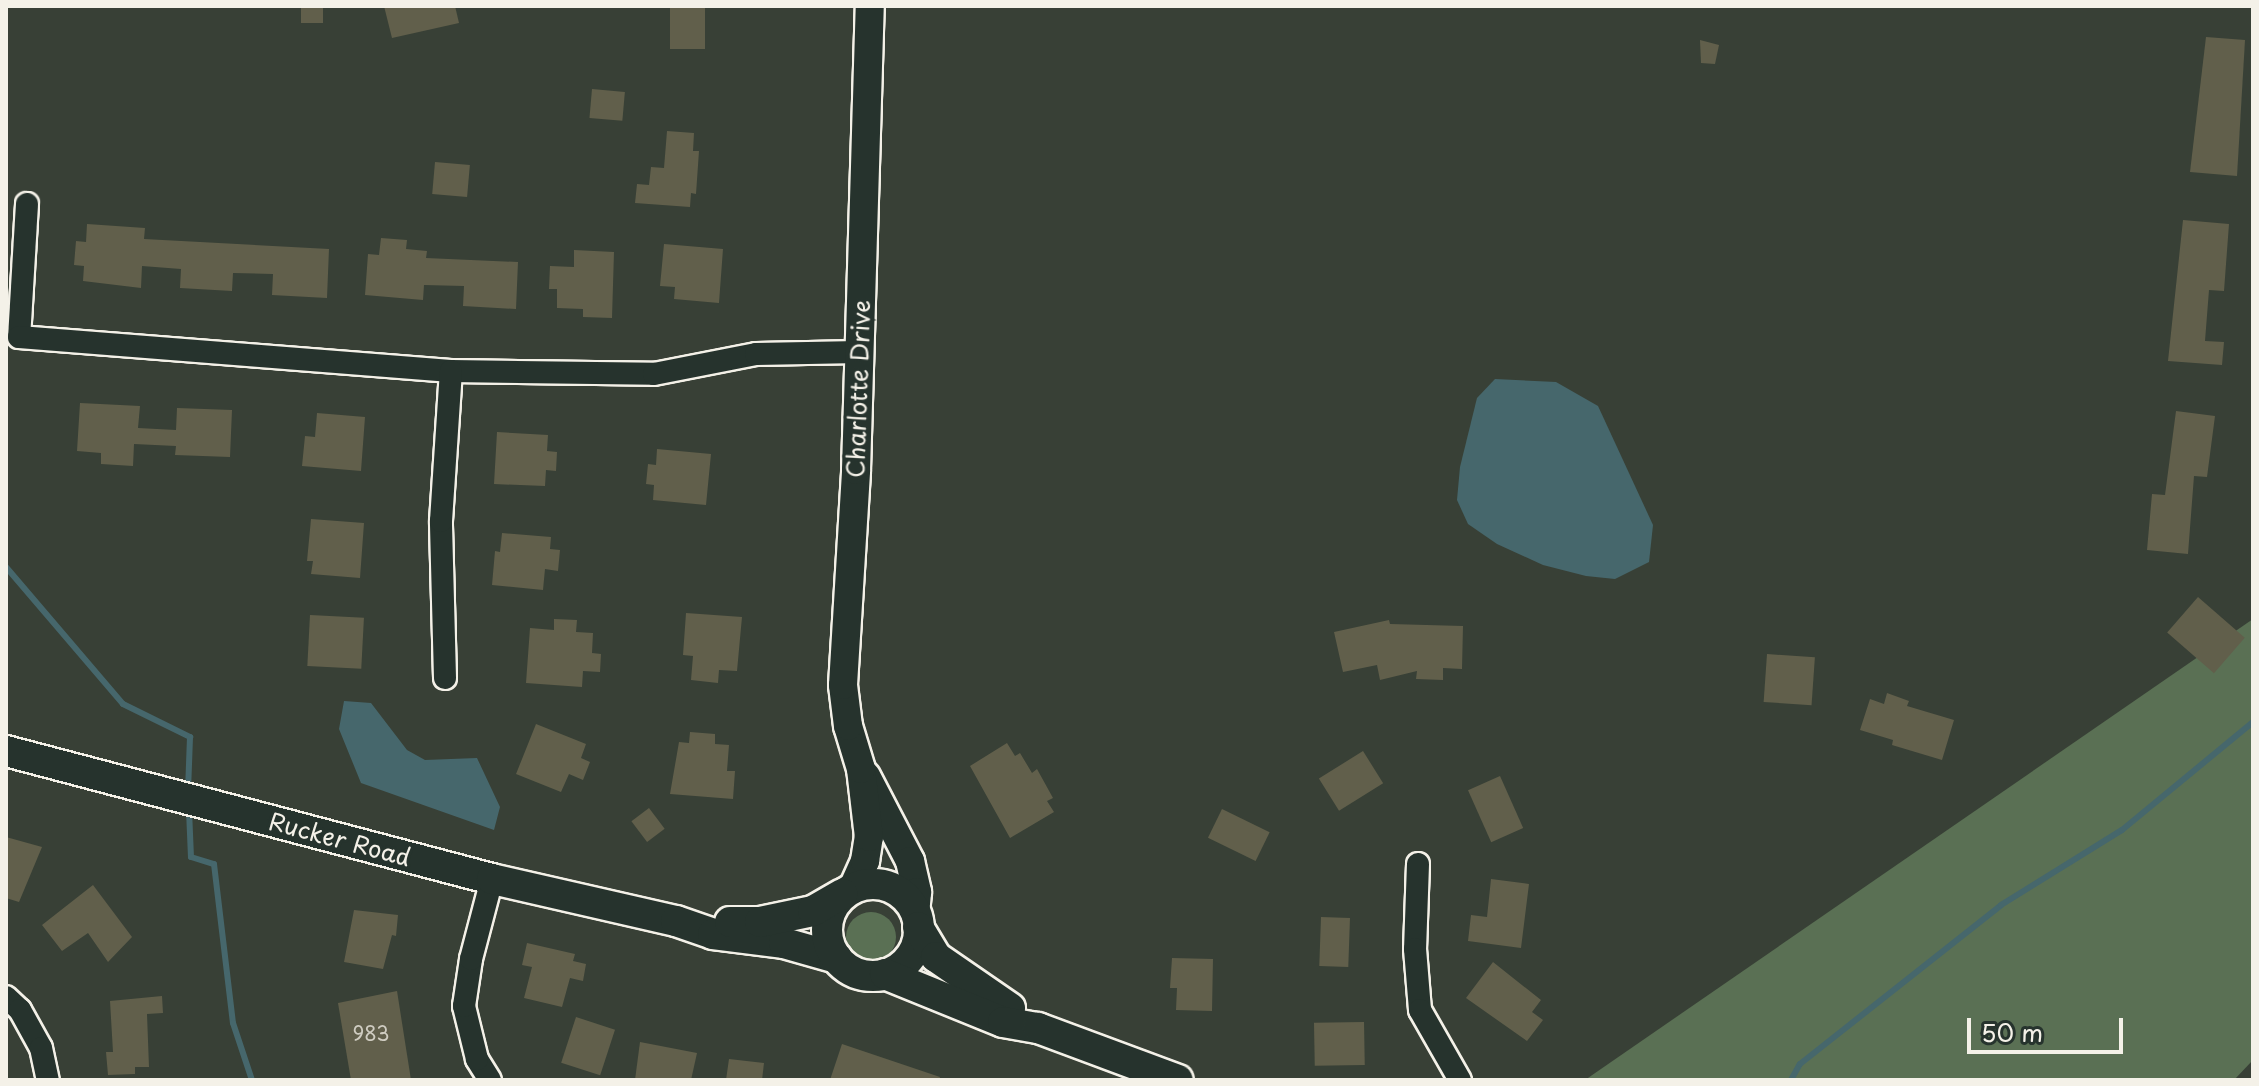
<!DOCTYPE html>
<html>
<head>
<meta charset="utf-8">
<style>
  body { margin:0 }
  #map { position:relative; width:2259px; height:1086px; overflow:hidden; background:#384036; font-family:"Playpen Sans",sans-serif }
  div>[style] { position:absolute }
  .green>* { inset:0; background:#5a7054 }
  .round { border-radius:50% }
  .water>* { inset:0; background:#46676c }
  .stream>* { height:6px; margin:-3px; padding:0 3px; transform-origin:3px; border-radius:3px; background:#46676c }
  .building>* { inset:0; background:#615f4b; transform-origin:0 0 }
  .roads { filter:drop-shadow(2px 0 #f4f1e8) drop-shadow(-2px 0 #f4f1e8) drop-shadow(0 2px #f4f1e8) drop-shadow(0 -2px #f4f1e8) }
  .minor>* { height:22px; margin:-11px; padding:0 11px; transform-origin:11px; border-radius:11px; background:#26332d }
  .tertiary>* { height:28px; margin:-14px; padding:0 14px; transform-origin:14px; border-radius:14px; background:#26332d }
  .secondary>* { height:30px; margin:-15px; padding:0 15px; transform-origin:15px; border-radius:15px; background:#26332d }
  .secondary>.ring { margin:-15px; padding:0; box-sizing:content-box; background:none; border:30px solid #26332d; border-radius:50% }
  span { translate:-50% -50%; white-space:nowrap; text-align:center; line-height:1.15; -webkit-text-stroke:6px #26332d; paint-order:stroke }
  .number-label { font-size:20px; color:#cfccc1 }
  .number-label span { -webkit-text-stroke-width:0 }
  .street-label { font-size:24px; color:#f4f1e8 }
  .frame { position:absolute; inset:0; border:8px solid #f4f1e8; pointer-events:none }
  .scale { position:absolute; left:1967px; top:1018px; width:156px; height:36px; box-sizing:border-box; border:4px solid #f4f1e8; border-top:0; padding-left:10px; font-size:24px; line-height:28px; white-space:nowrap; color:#f4f1e8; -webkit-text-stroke:6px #26332d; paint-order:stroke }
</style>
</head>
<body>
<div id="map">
  <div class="green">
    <div style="clip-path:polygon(2253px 619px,2253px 1060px,2234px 1080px,1585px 1080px)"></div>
    <div class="round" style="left:846px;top:912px;width:50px;height:50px"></div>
  </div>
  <div class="water">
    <div style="clip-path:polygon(1495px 379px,1556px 382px,1598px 406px,1653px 525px,1649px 562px,1615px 579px,1586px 576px,1543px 565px,1497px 544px,1468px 524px,1457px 500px,1460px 467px,1477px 398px)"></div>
    <div style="clip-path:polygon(344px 701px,371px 703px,407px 750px,425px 760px,477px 758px,500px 807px,494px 830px,361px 783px,339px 729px)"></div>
  </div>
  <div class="stream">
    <div style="left:6px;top:567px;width:180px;rotate:49.5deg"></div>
    <div style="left:123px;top:704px;width:75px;rotate:26.2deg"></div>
    <div style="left:190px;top:737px;width:54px;rotate:92.1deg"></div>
    <div style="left:189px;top:810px;width:47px;rotate:87.6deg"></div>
    <div style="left:191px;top:857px;width:24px;rotate:17deg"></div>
    <div style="left:214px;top:864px;width:160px;rotate:83.2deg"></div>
    <div style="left:233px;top:1023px;width:60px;rotate:71.6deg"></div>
    <div style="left:1791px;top:1080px;width:18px;rotate:-61deg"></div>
    <div style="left:1800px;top:1064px;width:256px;rotate:-38.3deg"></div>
    <div style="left:2001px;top:905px;width:142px;rotate:-31.8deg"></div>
    <div style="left:2122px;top:830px;width:170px;rotate:-39.5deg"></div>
  </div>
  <div class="building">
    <div style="left:301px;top:6px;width:22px;height:17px"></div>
    <div style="clip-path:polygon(384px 6px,455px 6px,459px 23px,392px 38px)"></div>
    <div style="left:670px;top:6px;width:35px;height:43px"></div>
    <div style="clip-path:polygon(2206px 37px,2245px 40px,2237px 176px,2190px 172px)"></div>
    <div style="clip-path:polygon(1700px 40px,1719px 45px,1715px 64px,1701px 63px)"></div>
    <div style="left:592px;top:89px;width:33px;height:29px;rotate:5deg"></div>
    <div style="clip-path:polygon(667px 131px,694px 133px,693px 151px,699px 151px,696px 194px,691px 193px,690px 207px,635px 203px,637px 184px,649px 185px,651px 167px,664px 168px)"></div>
    <div style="left:435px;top:162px;width:35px;height:32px;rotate:5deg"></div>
    <div style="clip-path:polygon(2183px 220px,2229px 224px,2224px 291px,2209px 290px,2205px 341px,2224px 342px,2222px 365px,2168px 361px)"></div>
    <div style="clip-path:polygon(87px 224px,145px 228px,144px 239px,329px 249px,327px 298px,272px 295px,273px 274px,233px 273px,232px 291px,180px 288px,181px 269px,142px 266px,141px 288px,83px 281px,84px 266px,74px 265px,76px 241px,86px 242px)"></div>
    <div style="clip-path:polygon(381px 238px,407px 240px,406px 249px,427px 251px,426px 258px,518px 262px,516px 309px,463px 306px,464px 286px,424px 285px,423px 300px,365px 295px,368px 254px,379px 255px)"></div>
    <div style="clip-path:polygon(664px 244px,723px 249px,719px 303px,674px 299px,675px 287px,660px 286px)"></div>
    <div style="clip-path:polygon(574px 250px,614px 252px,612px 318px,583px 317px,583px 309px,557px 308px,557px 289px,549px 289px,550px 266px,574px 267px)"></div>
    <div style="clip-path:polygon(80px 403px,140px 406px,138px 428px,176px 430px,177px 408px,232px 410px,230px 457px,175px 455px,176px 446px,134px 444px,133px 466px,101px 464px,101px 453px,77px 451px)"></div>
    <div style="clip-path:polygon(2176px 411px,2215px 416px,2207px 477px,2194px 476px,2188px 554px,2147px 550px,2152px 494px,2165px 495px)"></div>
    <div style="clip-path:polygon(317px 413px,365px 417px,361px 471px,302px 466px,305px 436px,315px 437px)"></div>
    <div style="clip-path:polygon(497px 432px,548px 435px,547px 451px,557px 452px,556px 471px,546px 470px,545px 486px,494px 484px)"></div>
    <div style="clip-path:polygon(657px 449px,711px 454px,706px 505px,653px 500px,654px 485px,646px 484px,648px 464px,656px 465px)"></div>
    <div style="clip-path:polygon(311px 519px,364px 523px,360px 578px,311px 574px,313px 561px,307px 561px)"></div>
    <div style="clip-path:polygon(502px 533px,551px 537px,550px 549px,560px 550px,558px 571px,545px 569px,543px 590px,492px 585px,495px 551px,500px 552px)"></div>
    <div style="left:2198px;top:597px;width:62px;height:47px;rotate:41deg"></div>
    <div style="clip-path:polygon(686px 613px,742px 617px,737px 671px,719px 670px,718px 683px,691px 680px,693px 656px,683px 655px)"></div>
    <div style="left:310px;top:615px;width:54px;height:51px;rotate:3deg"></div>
    <div style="clip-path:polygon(554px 619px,577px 620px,576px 632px,593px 633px,592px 653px,601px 654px,600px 672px,583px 671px,582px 687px,526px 683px,530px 628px,554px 630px)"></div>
    <div style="clip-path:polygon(1389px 620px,1390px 624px,1463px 626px,1462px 669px,1443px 668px,1443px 680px,1416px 679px,1417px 671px,1380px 680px,1377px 665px,1343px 672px,1334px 632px)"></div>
    <div style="left:1767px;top:654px;width:48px;height:48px;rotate:4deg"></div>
    <div style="clip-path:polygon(1887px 693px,1909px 701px,1907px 706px,1954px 720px,1942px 760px,1892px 745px,1893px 740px,1860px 730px,1870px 699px,1884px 704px)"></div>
    <div style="clip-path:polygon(536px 724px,586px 744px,581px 758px,590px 762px,583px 780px,569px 774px,561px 792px,516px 774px)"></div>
    <div style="clip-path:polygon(690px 732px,715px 734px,715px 744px,729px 745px,727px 771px,735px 771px,733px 799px,670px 794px,679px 742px,689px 743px)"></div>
    <div style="clip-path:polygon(1007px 743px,1015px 756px,1020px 753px,1032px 773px,1037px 769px,1053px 798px,1047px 801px,1054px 812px,1010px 838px,970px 766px)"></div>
    <div style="left:1363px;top:751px;width:38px;height:52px;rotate:58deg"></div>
    <div style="left:1500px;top:776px;width:57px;height:35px;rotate:66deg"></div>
    <div style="left:649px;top:808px;width:26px;height:22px;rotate:53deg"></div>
    <div style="left:1222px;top:809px;width:53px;height:32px;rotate:26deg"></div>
    <div style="clip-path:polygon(6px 837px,42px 847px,19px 902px,6px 898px)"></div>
    <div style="clip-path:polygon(1491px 879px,1529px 884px,1521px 948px,1468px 941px,1471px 915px,1487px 917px)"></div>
    <div style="clip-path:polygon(93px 885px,132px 937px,108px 962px,88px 933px,62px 951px,42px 925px)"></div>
    <div style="clip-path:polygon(354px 910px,398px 915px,396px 936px,392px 935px,383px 969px,344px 962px)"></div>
    <div style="left:1321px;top:917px;width:29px;height:49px;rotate:2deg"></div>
    <div style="clip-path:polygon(527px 943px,575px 954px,573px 961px,586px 964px,583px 981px,570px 978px,562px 1007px,524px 998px,532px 967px,522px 965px)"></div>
    <div style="clip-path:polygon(1172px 958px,1213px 959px,1212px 1011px,1176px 1010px,1177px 988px,1170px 988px)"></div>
    <div style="clip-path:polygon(1493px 962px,1541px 1000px,1532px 1012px,1543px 1020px,1527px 1041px,1466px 998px)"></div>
    <div style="clip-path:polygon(397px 991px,411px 1080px,351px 1080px,338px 1003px)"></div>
    <div style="clip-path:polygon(162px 996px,163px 1013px,147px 1014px,149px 1067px,135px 1067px,135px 1074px,108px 1075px,106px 1052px,113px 1052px,110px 1001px)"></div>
    <div style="left:576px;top:1017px;width:41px;height:48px;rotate:18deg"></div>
    <div style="left:1364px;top:1022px;width:43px;height:50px;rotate:89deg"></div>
    <div style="clip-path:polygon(640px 1042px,697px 1053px,691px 1080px,635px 1080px)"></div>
    <div style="clip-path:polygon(842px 1044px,940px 1077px,939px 1080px,830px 1080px)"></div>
    <div style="clip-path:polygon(729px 1059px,764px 1063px,762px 1080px,726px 1080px)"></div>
  </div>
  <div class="roads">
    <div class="minor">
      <div style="left:27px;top:204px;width:133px;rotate:93.4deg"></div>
      <div style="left:19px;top:337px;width:433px;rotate:4.5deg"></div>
      <div style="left:451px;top:371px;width:203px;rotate:0.8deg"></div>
      <div style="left:654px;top:374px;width:104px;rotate:-11.1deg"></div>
      <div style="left:756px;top:354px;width:103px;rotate:-1.1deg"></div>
      <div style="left:445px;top:678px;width:157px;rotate:-91.5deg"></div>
      <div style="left:441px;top:521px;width:150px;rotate:-86.2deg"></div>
      <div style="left:1418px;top:864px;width:85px;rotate:92deg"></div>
      <div style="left:1415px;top:949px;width:61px;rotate:85.3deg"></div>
      <div style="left:1420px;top:1010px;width:81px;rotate:60.3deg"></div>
      <div style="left:6px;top:997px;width:19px;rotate:43deg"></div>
      <div style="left:20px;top:1010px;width:43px;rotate:61.1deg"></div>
      <div style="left:41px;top:1048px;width:33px;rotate:78deg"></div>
      <div style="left:490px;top:1080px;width:25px;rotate:-122deg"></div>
      <div style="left:477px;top:1059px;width:55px;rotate:-103.8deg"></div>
      <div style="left:464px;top:1006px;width:48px;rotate:-81.5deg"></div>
      <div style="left:471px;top:959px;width:83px;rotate:-75.3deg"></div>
    </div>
    <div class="tertiary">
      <div style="left:866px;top:776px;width:96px;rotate:62.6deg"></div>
      <div style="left:910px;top:861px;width:32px;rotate:77deg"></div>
      <div style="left:917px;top:892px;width:21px;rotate:95deg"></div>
      <div style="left:853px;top:888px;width:30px;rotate:-66deg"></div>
      <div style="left:865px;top:861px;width:24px;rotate:-81deg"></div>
      <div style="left:869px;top:837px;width:68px;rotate:-96.7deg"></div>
      <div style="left:861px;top:769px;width:45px;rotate:-106.8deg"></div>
      <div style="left:848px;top:726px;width:41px;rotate:-97deg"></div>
      <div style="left:843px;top:685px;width:215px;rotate:-86.5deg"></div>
      <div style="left:856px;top:470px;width:464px;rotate:-88.3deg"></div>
    </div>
    <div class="secondary">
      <div style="left:6px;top:751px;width:503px;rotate:14.76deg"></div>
      <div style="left:492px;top:879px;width:189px;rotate:12.9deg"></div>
      <div style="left:676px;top:921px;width:39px;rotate:19deg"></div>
      <div style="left:713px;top:934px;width:72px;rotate:7.2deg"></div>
      <div style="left:784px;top:943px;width:55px;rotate:15.8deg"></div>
      <div class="ring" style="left:827px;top:884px;width:62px;height:62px"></div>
      <div style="left:730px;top:922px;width:30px"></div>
      <div style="left:760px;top:922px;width:54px;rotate:-11.7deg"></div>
      <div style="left:813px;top:911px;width:34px;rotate:-30deg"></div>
      <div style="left:918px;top:927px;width:35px;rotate:59deg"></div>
      <div style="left:936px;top:957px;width:90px;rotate:34.6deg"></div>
      <div style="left:885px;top:974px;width:127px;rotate:22.1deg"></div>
      <div style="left:1003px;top:1022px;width:36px;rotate:10deg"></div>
      <div style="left:1038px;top:1028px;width:149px;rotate:20.4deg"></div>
    </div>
  </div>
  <div class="number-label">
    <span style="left:371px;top:1033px">983</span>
  </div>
  <div class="street-label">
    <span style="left:858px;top:389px;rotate:-88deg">Charlotte Drive</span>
    <span style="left:340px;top:839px;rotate:15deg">Rucker Road</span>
  </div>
  <div class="frame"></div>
  <div class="scale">50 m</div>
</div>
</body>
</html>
